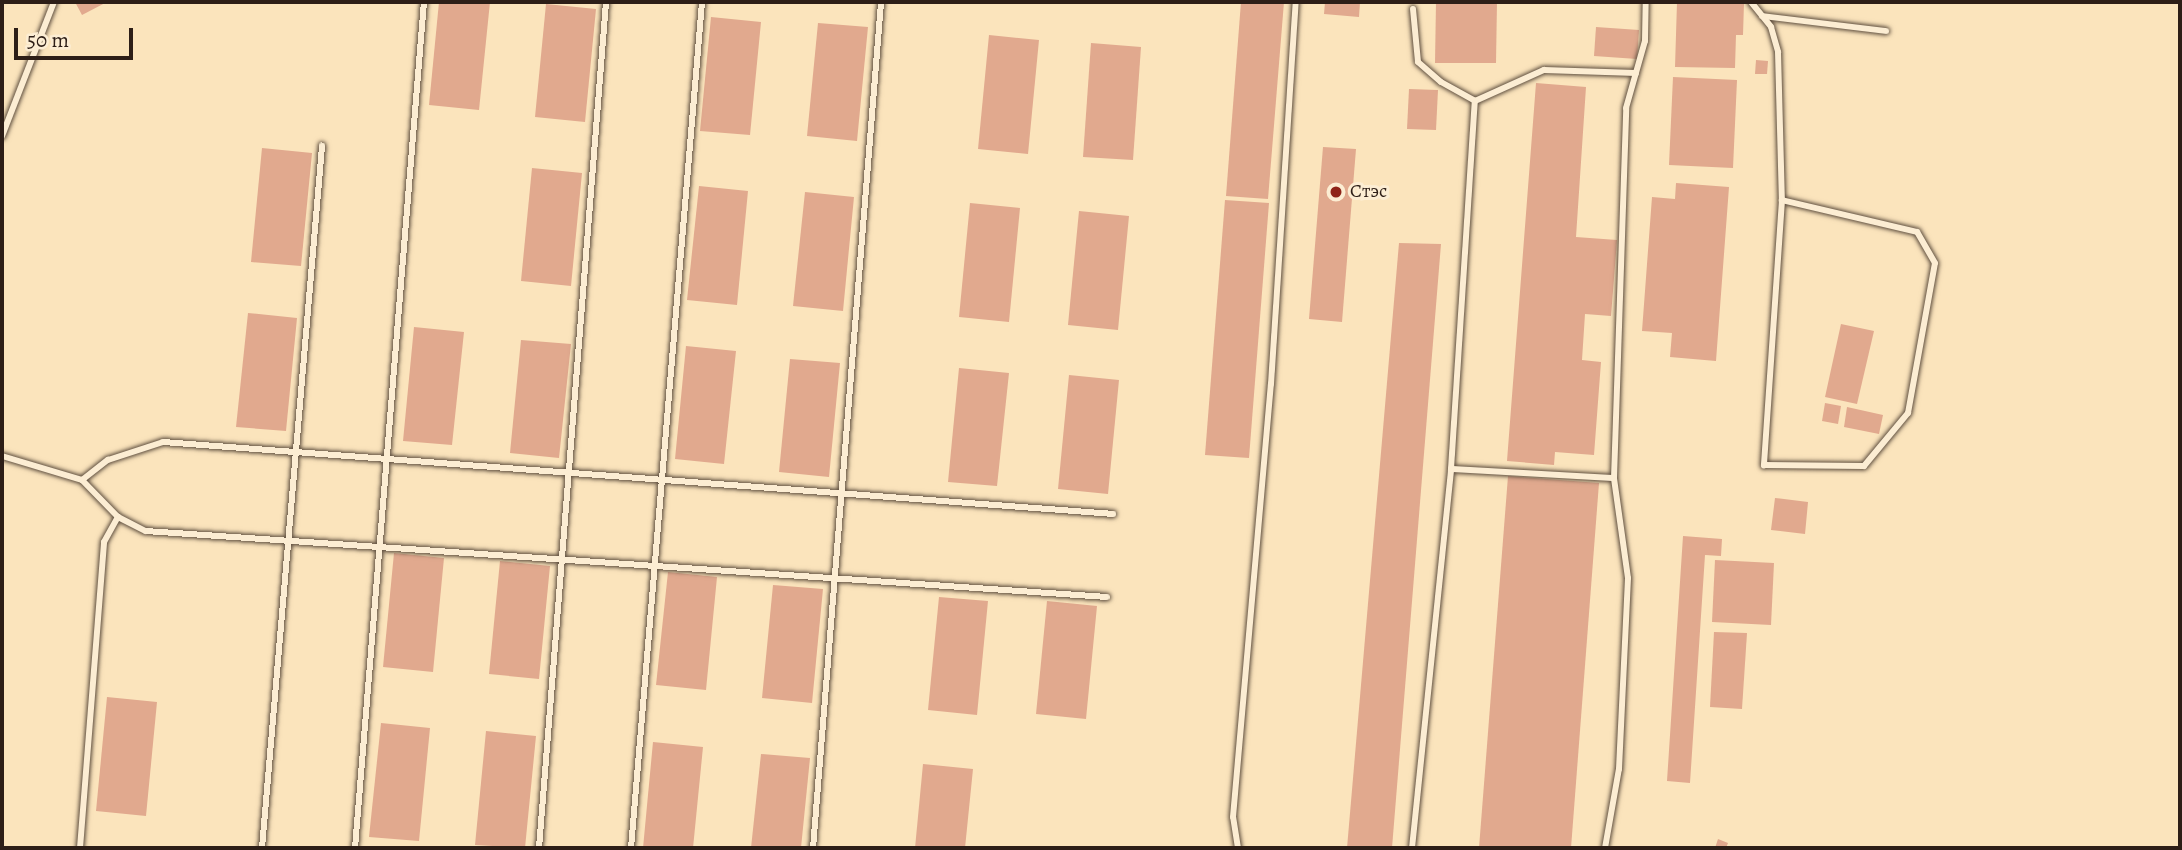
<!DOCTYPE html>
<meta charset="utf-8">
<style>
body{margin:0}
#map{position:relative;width:2182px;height:850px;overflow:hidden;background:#fbe4bc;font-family:Alegreya,serif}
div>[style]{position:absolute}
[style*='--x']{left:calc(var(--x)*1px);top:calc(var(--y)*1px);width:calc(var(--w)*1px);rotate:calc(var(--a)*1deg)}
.building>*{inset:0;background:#e1a98e}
.roads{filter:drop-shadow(0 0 2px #605040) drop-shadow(0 0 2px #605040)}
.lane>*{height:6px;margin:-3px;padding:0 3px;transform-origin:3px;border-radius:3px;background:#fcedd3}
.dots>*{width:19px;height:19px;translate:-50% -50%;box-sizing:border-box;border:4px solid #fcedd3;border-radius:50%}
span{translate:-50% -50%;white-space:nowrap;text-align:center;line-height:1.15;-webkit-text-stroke:6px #fcedd3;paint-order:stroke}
.poi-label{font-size:19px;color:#2d1e17}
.left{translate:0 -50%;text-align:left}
.frame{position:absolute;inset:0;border:4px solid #2d1e17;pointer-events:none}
.scale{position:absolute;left:14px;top:28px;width:119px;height:32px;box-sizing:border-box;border:4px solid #2d1e17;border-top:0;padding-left:9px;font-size:21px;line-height:24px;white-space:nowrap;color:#2d1e17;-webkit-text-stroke:5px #fcedd3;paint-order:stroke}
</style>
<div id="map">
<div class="building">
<div style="clip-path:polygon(75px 2px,107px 2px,82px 15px)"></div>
<div style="clip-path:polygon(439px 2px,490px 2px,479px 110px,429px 105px)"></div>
<div style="clip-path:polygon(1241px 2px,1284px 2px,1268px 199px,1226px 196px)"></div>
<div style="clip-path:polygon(1325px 2px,1360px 2px,1359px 17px,1324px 14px)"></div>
<div style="clip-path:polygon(1436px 2px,1497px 2px,1496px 63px,1435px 63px)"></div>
<div style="clip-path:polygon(1677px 2px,1744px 3px,1743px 35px,1736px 35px,1735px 68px,1675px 67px)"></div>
<div style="clip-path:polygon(546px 4px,596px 9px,585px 122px,535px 117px)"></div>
<div style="clip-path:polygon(711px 17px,761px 22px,750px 135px,700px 131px)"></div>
<div style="clip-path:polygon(818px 23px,868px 27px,857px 141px,807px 136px)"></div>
<div style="clip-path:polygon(1596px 27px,1639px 30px,1637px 59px,1594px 56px)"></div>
<div style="clip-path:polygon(989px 35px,1039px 40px,1028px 154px,978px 149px)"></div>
<div style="clip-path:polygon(1091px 43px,1141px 47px,1133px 160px,1083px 157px)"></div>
<div style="clip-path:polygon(1756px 60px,1768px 61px,1767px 74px,1755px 74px)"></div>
<div style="clip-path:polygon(1673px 77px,1737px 80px,1733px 168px,1669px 165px)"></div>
<div style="clip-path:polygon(1536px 83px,1586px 87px,1576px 237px,1617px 240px,1611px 316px,1585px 314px,1582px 360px,1601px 362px,1594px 455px,1555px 452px,1554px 465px,1507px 461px)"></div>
<div style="clip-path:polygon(1409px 89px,1438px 90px,1436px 130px,1407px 129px)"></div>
<div style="clip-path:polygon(1323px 147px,1356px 149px,1342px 322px,1309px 319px)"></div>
<div style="clip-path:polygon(262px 148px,312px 153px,301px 266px,251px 262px)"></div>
<div style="clip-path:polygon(532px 168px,582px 173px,571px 286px,521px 281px)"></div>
<div style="clip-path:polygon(1676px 183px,1729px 187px,1716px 361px,1670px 357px,1672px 333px,1642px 331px,1652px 197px,1675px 199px)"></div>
<div style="clip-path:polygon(699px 186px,748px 191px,737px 305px,687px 300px)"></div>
<div style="clip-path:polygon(805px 192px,854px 197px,843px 311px,793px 306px)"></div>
<div style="clip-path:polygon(1225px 200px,1269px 203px,1249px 458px,1205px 455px)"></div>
<div style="clip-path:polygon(970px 203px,1020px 208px,1009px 322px,959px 317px)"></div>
<div style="clip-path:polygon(1079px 211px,1129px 216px,1118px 330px,1068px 325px)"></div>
<div style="clip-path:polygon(1399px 243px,1441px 244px,1392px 848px,1347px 848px)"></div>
<div style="clip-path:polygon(248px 313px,297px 318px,286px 431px,236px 427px)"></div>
<div style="clip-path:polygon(1841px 324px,1874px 331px,1857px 404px,1825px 397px)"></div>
<div style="clip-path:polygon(414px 327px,464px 332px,452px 445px,403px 441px)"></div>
<div style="clip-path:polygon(521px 340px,571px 344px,559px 458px,510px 453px)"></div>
<div style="clip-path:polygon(686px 346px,736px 351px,724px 464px,675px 459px)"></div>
<div style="clip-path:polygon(790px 359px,840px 363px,829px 477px,779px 472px)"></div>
<div style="clip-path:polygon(959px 368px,1009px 373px,997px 486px,948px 482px)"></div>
<div style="clip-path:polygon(1069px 375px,1119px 380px,1108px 494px,1058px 489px)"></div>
<div style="clip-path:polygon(1825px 403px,1841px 406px,1838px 424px,1822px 421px)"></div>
<div style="clip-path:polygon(1847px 407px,1883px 415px,1879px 434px,1844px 427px)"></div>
<div style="clip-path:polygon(1508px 476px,1599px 483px,1571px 848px,1479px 848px)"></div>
<div style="clip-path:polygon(1775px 498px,1808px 502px,1805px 534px,1771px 530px)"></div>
<div style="clip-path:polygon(1683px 536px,1722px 539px,1721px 556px,1705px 555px,1690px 783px,1667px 781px)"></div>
<div style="clip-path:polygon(394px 553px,444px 558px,433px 672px,383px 667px)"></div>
<div style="clip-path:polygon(1715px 560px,1774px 563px,1771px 625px,1712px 622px)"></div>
<div style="clip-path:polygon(500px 561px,550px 566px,539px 679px,489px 674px)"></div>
<div style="clip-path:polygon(668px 572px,717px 577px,706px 690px,656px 685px)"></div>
<div style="clip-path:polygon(773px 585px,823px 589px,812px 703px,762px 698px)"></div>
<div style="clip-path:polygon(939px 597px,988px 601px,977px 715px,928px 710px)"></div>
<div style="clip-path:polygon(1047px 601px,1097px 606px,1086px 719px,1036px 714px)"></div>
<div style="clip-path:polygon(1714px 632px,1747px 633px,1742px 709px,1710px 707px)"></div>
<div style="clip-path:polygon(107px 697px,157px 702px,146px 816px,96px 811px)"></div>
<div style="clip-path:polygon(381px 723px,430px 728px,419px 841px,369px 837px)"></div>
<div style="clip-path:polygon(486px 731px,536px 736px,525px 848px,475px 845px)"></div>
<div style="clip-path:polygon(653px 742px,703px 747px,693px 848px,643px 848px)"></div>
<div style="clip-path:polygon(761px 754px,810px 758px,801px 848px,751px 848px)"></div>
<div style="clip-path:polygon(923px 764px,973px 769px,965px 848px,915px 848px)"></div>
<div style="clip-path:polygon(1718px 839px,1728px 843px,1726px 848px,1715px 848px)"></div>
</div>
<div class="roads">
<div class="lane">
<div style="--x:1751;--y:2;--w:32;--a:51"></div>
<div style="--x:1771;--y:27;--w:26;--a:74"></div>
<div style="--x:1778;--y:52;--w:148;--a:88.5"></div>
<div style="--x:1782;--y:200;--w:266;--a:93.9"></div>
<div style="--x:1764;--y:465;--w:100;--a:0.6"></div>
<div style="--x:1864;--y:466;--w:69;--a:-50.3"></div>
<div style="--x:1908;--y:413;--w:152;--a:-79.8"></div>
<div style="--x:1935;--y:263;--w:36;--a:-120"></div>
<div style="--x:1917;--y:232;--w:139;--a:-166.7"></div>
<div style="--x:1413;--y:9;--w:53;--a:84.6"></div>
<div style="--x:1418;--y:62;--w:30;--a:41"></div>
<div style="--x:1441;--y:82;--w:39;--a:29"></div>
<div style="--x:1762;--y:16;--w:125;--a:6.9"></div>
<div style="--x:1475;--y:101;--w:76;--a:-24.2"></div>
<div style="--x:1544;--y:70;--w:92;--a:1.9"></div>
<div style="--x:2;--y:136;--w:144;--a:-68.8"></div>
<div style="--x:2;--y:456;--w:84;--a:16.7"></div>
<div style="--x:82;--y:480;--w:52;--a:45.8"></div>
<div style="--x:118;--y:517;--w:31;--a:27"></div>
<div style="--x:146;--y:531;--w:963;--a:3.93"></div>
<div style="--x:1451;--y:469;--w:163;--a:3.2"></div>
<div style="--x:82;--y:480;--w:33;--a:-38"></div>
<div style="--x:108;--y:460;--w:58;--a:-18.1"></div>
<div style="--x:163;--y:442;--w:953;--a:4.33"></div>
<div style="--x:80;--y:848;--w:307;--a:-85.5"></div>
<div style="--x:104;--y:542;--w:29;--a:-61"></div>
<div style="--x:262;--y:848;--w:705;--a:-85.11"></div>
<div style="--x:355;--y:848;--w:849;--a:-85.34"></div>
<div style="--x:539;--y:848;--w:849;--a:-85.47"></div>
<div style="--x:631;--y:848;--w:849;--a:-85.2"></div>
<div style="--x:813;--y:848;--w:849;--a:-85.4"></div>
<div style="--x:1238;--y:848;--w:31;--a:-99"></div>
<div style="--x:1233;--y:817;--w:435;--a:-85"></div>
<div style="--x:1271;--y:384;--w:383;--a:-86.3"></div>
<div style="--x:1412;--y:848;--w:381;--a:-84.1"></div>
<div style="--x:1451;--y:469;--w:369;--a:-86.3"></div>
<div style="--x:1605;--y:848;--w:80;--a:-80"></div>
<div style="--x:1619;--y:769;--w:191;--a:-87.3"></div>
<div style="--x:1628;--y:578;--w:101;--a:-98"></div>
<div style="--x:1614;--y:478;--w:370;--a:-88.1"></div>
<div style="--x:1626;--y:108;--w:70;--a:-74.2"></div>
<div style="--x:1645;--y:41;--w:39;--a:-89"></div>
</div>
</div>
<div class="dots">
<div style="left:1336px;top:192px;background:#8f2418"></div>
</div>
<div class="poi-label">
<span class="left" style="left:1350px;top:192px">Стэс</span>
</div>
<div class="frame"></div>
<div class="scale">50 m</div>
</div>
